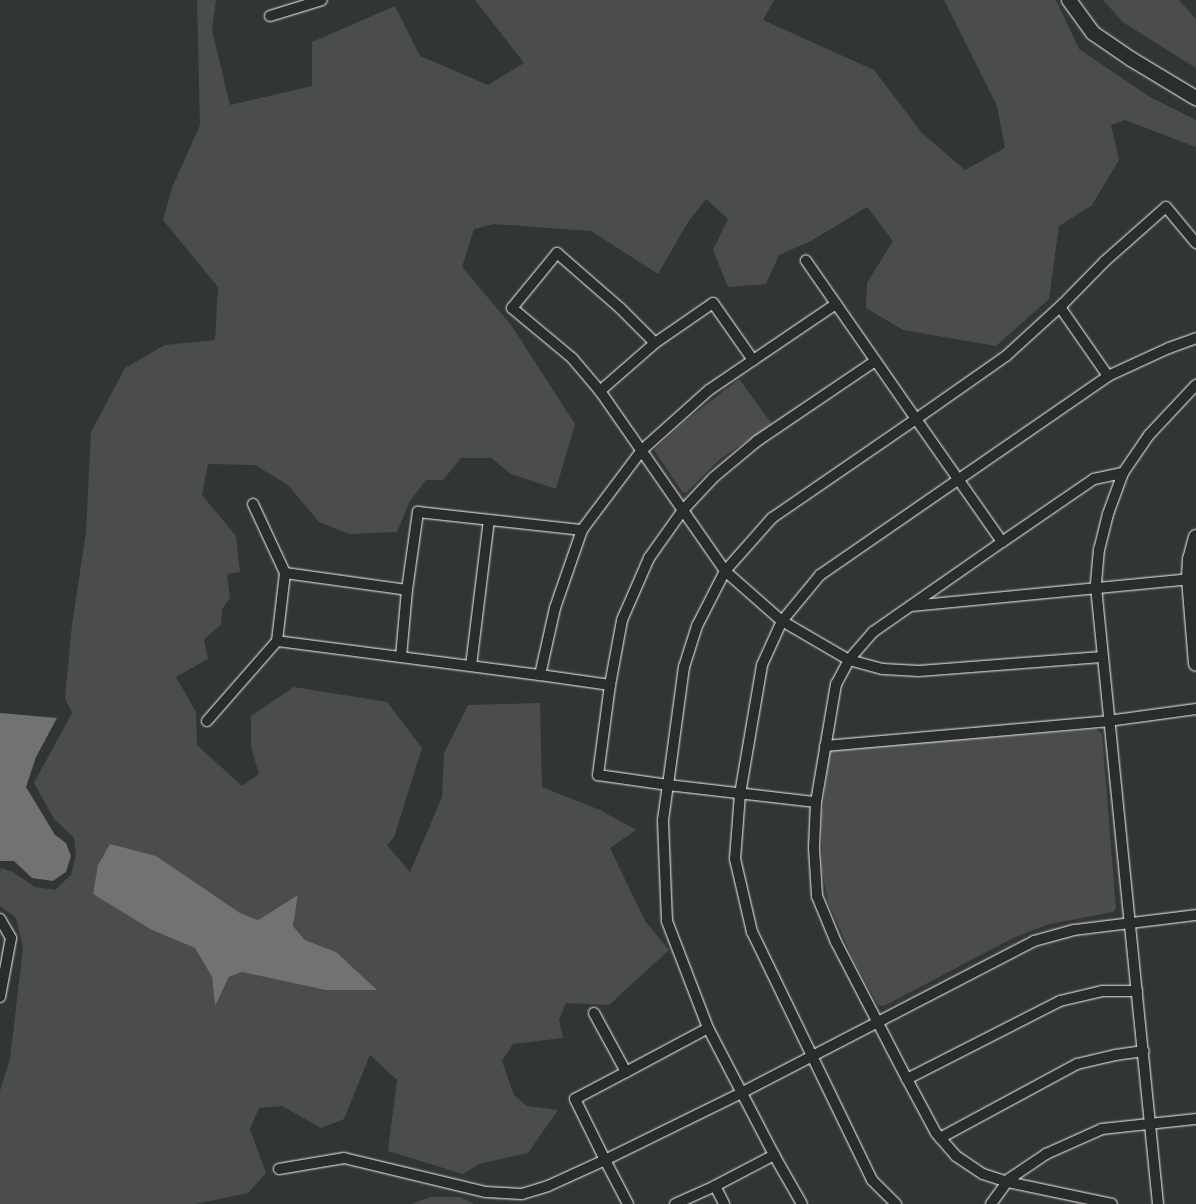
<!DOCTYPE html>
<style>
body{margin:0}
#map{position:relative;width:1196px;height:1204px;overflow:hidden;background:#323535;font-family:Kalam,sans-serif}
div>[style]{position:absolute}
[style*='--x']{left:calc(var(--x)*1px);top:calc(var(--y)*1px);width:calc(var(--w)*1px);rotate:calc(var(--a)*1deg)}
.green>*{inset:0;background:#4b4d4c}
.water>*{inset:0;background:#727370}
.roads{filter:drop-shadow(0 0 1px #f4f1e8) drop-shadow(0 0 1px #f4f1e8)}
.street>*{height:10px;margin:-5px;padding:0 5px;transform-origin:5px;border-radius:5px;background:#2a2d2e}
.secondary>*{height:14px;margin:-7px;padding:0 7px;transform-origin:7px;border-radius:7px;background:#2a2d2e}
span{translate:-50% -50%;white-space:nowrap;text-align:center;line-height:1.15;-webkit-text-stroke:3px #2a2d2e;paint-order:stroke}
</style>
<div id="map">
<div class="green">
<div style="clip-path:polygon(evenodd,197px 0,216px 0,212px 30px,230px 105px,312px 86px,312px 42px,395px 6px,420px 56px,488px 85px,524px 63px,475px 0,774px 0,763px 20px,874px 70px,922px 133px,965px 170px,1005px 148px,997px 106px,944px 0,1056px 0,1079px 49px,1150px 97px,1196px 120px,1196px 147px,1125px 120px,1111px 125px,1119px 160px,1092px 205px,1059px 226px,1049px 299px,996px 346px,903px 330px,866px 308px,867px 283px,893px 241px,867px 207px,811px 241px,779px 255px,766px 284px,728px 287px,713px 250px,728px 219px,706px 199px,688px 222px,658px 274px,591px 231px,494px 224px,474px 229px,462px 267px,511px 325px,575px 424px,556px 489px,511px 474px,491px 458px,461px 458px,443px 480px,426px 480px,410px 501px,397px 532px,349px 534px,319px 522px,288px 485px,255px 465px,208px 464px,202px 495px,236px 536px,240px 572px,227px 574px,230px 598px,222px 609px,221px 625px,204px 639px,208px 659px,176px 677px,196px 712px,197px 745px,242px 786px,259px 774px,251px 747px,251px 716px,294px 687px,387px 702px,422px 748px,394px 837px,387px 845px,410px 872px,442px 797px,444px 753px,468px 705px,540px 703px,542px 787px,600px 810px,636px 830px,610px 848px,645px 921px,669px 950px,609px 1005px,566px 1003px,559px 1020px,563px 1038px,513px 1044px,502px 1061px,514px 1095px,527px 1106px,558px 1110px,528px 1153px,479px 1164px,463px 1174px,388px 1151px,397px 1080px,370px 1055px,344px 1119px,321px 1128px,282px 1106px,259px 1108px,250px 1129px,266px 1173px,248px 1193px,195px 1204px,0 1204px,0 1091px,10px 1059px,23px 948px,16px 918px,0 906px,0 872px,1px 868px,13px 872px,35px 887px,55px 890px,71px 875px,76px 854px,74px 838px,54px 819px,34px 783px,72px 713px,65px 698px,72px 625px,86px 532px,91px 432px,125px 368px,165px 345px,215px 340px,218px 287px,163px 220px,172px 188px,200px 125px,197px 0,298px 895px,293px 926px,305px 940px,336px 952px,270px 976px,242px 972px,229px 977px,215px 1005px,212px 977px,195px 948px,152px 930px,240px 913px,258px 920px,298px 895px)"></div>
<div style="clip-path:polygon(1103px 0,1179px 0,1196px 19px,1196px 68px,1124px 23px)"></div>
<div style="clip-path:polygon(739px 379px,772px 424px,720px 459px,687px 492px,683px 493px,654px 450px,684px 422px)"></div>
<div style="clip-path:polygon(1096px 729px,1102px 734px,1116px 909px,1113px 912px,1050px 924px,1013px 938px,884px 1006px,878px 1005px,853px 959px,828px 902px,822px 870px,822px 814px,830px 749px)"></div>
<div style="clip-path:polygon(430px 1197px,460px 1197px,474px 1204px,412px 1204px)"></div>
</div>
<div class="water">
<div style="clip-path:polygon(0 713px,57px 718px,36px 757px,26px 787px,55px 835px,66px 843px,71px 856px,66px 872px,53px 881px,32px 878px,14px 861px,0 861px)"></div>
<div style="clip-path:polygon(110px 844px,156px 856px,240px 913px,258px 920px,298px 895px,293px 926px,305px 940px,336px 952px,377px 990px,326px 990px,242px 972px,229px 977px,215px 1006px,212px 977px,195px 948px,152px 930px,93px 894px,98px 865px)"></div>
</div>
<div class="roads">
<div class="street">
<div style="--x:270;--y:16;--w:54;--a:-17.1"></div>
<div style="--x:836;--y:304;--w:153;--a:145.9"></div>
<div style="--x:709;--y:390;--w:90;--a:138.2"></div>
<div style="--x:642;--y:450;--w:100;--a:126.9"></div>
<div style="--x:582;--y:530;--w:83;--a:109.1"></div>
<div style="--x:555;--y:608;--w:69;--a:102.6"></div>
<div style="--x:540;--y:675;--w:71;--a:8.1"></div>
<div style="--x:610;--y:685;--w:66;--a:-79.5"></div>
<div style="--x:622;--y:620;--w:68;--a:-66.5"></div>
<div style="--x:649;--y:558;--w:59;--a:-54.7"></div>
<div style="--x:683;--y:510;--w:45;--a:-46.8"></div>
<div style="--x:714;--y:477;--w:56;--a:-39.9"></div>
<div style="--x:757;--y:441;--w:143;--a:-34.1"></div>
<div style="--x:1063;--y:304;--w:77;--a:137.6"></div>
<div style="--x:1006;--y:356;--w:110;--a:145"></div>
<div style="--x:916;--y:419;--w:150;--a:55"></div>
<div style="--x:1002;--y:542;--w:157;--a:145.1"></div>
<div style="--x:873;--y:632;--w:37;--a:131"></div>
<div style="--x:849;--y:660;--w:35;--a:15"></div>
<div style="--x:883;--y:669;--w:36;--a:3"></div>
<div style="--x:919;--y:671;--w:183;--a:-4.4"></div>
<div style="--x:655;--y:343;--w:73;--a:138.9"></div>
<div style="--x:600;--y:391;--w:43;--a:-130.3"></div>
<div style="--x:572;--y:358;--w:78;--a:-140.2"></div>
<div style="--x:512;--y:308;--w:71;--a:-50.7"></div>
<div style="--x:557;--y:253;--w:84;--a:41.1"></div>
<div style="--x:620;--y:308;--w:49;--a:45"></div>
<div style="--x:655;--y:343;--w:70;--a:-34.6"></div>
<div style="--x:713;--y:303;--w:70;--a:54.9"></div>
<div style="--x:1108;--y:376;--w:84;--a:-124.8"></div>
<div style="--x:1060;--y:307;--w:64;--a:-45.6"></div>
<div style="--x:1105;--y:261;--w:81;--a:-41.5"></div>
<div style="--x:1166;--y:207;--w:47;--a:50.2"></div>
<div style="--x:600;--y:391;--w:219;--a:55.2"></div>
<div style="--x:725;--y:571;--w:76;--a:41.3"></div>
<div style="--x:782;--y:621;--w:78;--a:30.2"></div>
<div style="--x:849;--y:660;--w:27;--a:118"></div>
<div style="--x:836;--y:684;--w:120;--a:99.6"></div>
<div style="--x:1123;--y:473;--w:44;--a:110.1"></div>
<div style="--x:1108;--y:514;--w:36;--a:104"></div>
<div style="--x:1099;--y:549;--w:38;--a:95"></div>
<div style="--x:1096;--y:587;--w:620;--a:84.26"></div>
<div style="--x:253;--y:504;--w:76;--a:65.1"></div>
<div style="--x:285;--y:573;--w:123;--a:7.9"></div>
<div style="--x:407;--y:590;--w:79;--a:-82"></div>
<div style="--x:418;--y:512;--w:165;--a:6.3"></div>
<div style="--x:1002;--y:542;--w:112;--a:-34.4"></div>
<div style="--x:1094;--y:479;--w:30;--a:-12"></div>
<div style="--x:1123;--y:473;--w:46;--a:-55.6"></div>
<div style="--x:1149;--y:435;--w:69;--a:-46.8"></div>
<div style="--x:911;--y:606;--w:279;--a:-5.5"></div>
<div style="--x:277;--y:641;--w:265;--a:7.4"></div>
<div style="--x:401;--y:657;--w:67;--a:-84.9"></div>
<div style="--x:471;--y:666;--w:147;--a:-83"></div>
<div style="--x:610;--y:685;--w:91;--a:97.6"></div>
<div style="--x:598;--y:775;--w:71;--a:8.1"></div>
<div style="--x:668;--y:785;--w:119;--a:-82.3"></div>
<div style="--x:684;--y:667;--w:43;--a:-72.4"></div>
<div style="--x:697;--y:626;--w:62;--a:-63"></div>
<div style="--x:725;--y:571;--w:71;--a:-48.4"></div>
<div style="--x:772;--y:518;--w:175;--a:-34.5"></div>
<div style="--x:916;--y:419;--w:193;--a:-124.8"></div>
<div style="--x:207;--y:721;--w:106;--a:-48.8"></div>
<div style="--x:277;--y:641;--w:68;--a:-83.3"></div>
<div style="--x:825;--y:746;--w:284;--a:-5"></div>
<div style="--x:1108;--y:721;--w:89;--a:-7.8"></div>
<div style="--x:0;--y:919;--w:22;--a:60"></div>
<div style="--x:11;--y:938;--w:60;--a:100.6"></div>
<div style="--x:594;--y:1013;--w:67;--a:61.5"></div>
<div style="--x:626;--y:1072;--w:93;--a:-28.2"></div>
<div style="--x:708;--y:1028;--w:115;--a:-111"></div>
<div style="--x:667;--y:921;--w:101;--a:-92.3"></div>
<div style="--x:663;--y:820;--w:35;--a:-82"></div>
<div style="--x:668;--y:785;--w:149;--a:6.6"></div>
<div style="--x:816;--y:802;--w:46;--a:92.5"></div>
<div style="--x:814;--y:848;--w:48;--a:86.4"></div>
<div style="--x:817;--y:896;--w:50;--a:67.6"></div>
<div style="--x:836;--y:942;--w:154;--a:62.6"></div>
<div style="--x:907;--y:1079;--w:172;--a:-27"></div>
<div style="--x:1060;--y:1001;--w:43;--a:-13.4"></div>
<div style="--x:1102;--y:991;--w:35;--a:0"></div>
<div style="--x:708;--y:1028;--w:143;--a:62.5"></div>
<div style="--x:907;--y:1079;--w:61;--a:61.8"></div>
<div style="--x:936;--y:1133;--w:30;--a:49"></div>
<div style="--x:956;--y:1156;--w:32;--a:34"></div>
<div style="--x:983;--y:1174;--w:25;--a:18"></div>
<div style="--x:1007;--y:1182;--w:107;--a:11.8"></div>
<div style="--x:940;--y:1138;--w:156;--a:-28.4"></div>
<div style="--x:1077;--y:1064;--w:39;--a:-13"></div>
<div style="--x:1115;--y:1055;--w:29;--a:-8"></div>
<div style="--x:279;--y:1169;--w:66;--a:-9.6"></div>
<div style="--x:344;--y:1158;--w:146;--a:13.5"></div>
<div style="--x:486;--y:1192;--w:36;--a:3"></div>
<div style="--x:522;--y:1194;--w:27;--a:-17"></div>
<div style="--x:548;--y:1186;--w:63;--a:-24.5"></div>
<div style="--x:605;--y:1160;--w:68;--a:-116.2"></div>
<div style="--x:575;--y:1099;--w:58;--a:-27.9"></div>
<div style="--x:715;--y:1186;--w:67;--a:-27.7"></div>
<div style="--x:774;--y:1155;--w:56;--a:60.3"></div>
<div style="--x:628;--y:1204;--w:50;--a:-117.6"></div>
<div style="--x:605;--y:1160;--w:152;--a:-26.2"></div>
<div style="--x:741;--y:1093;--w:330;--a:-27.4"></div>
<div style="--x:1034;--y:941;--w:41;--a:-15.4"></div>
<div style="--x:1074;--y:930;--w:123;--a:-7"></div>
<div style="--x:675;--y:1204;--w:44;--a:-24.2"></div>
<div style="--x:715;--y:1186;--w:20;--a:63"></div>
<div style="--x:896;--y:1204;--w:34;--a:-135"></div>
<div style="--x:872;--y:1180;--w:276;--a:-115.8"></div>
<div style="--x:752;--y:932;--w:75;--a:-103.1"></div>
<div style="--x:735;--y:859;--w:65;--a:-85.6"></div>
<div style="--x:740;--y:794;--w:131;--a:-80.3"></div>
<div style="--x:762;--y:665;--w:48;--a:-65.6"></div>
<div style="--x:782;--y:621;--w:60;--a:-50.4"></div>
<div style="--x:820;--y:575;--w:350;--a:-34.6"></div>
<div style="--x:1108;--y:376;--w:67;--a:-24.7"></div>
<div style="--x:1169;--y:348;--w:29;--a:-20"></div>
<div style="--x:991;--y:1204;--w:31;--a:-54"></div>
<div style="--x:1009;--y:1179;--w:45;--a:-34"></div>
<div style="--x:1046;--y:1154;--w:61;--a:-24.1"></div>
<div style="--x:1102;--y:1129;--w:95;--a:-6.1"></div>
</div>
<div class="secondary">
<div style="--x:1069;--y:0;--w:41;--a:54"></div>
<div style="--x:1093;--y:33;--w:46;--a:34.4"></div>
<div style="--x:1131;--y:59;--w:76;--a:31"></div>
<div style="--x:1196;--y:537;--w:23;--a:105"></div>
<div style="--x:1190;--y:559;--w:20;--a:93"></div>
<div style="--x:1189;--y:579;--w:85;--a:85.3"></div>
</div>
</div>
</div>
